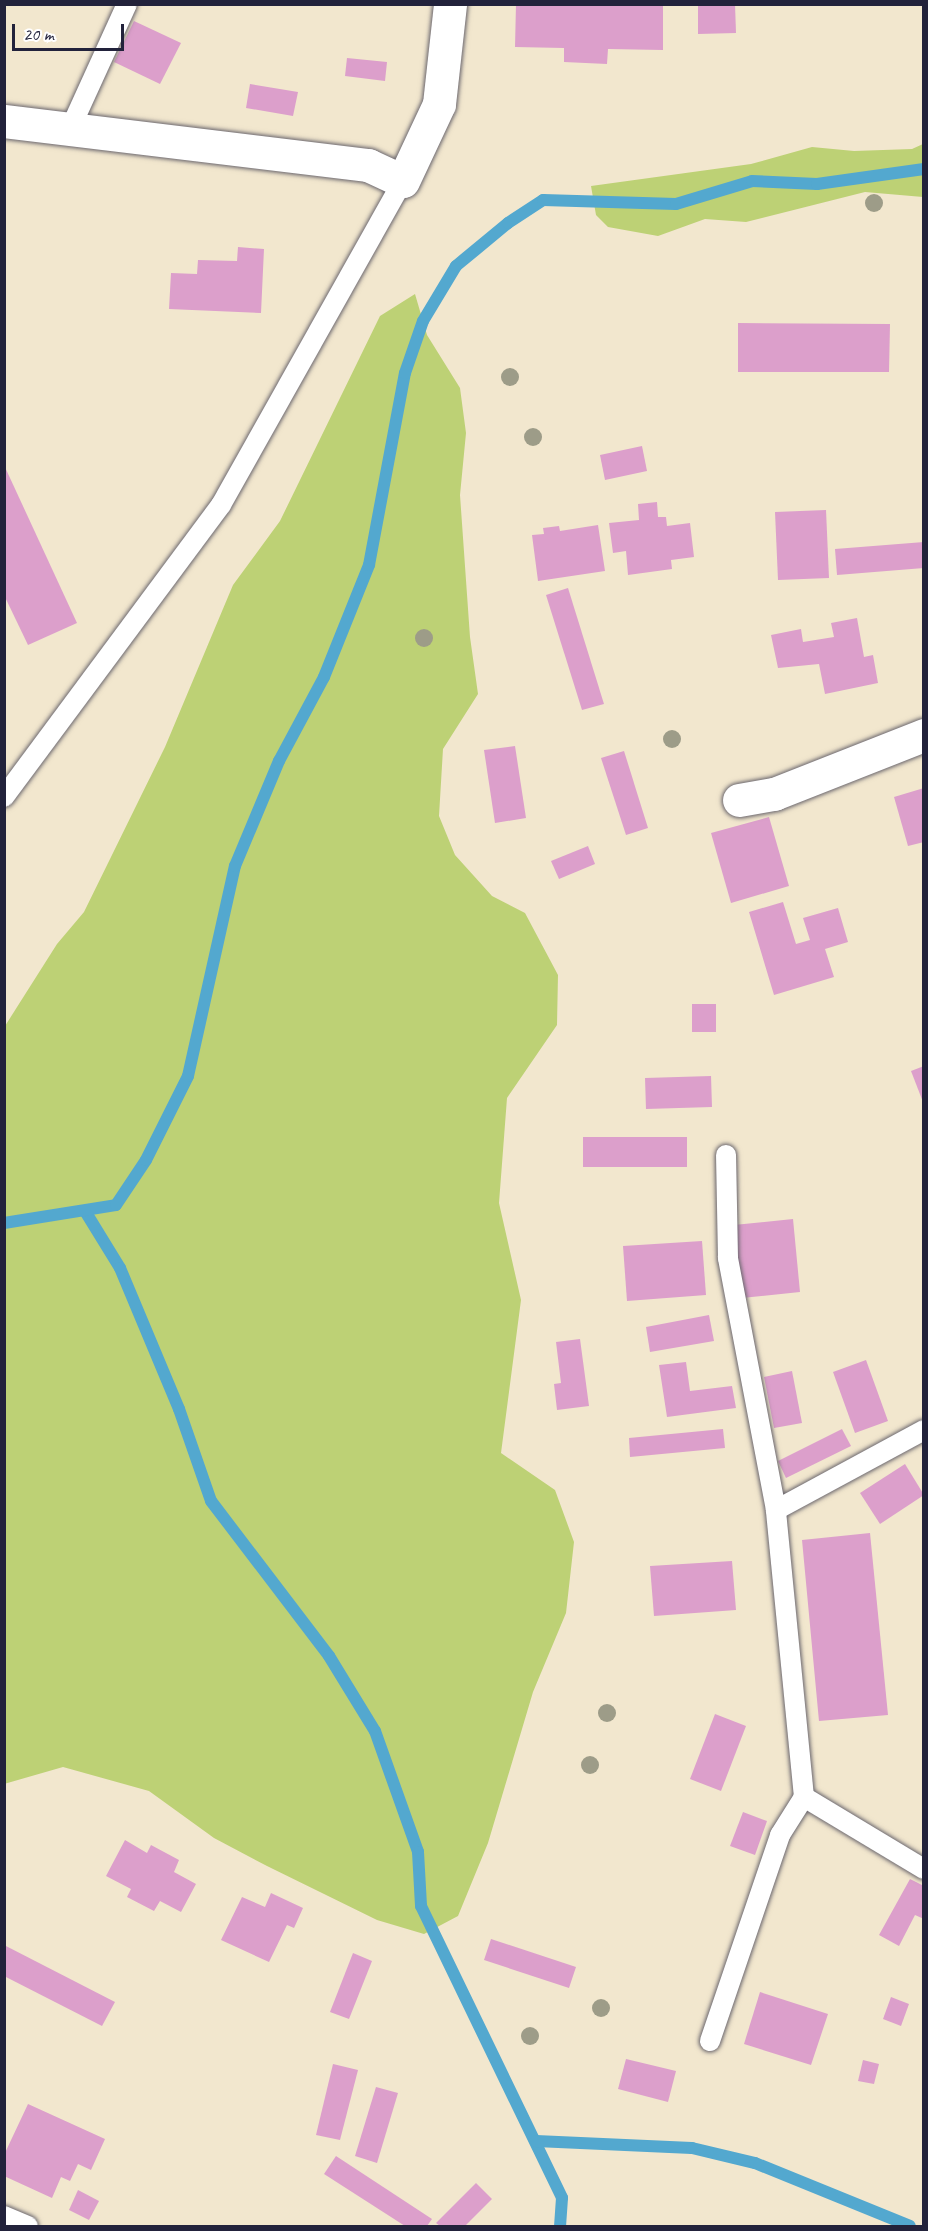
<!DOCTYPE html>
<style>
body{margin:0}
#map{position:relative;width:928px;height:2231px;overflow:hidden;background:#f2e7ce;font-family:Caveat,sans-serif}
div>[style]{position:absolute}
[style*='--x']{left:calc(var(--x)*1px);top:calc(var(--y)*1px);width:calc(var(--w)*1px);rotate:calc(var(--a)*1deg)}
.green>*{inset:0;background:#bdd175}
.stream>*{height:12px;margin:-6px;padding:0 6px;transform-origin:6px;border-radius:6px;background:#53a8cf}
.building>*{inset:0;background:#dc9fcb}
.roads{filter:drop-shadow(0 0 2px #6b676e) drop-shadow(0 0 2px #6b676e)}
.service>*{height:20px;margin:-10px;padding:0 10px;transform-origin:10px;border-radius:10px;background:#fff}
.minor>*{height:33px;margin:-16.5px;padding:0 16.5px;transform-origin:16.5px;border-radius:16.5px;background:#fff}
.trees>*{width:18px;height:18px;margin:-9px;border-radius:50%;background:#9d9c88}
span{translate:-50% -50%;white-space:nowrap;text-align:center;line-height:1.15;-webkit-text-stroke:4.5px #fff;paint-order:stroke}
.frame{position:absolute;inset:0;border:6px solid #22223b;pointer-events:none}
.scale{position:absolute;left:12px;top:24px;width:112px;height:27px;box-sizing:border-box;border:3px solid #22223b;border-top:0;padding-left:8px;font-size:18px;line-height:21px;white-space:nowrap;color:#22223b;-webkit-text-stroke:4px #fff;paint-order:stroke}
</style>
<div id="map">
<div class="green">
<div style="clip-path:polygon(923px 144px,923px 197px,865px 192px,746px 222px,705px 219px,658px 236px,608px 227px,596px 215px,591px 186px,751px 164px,812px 147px,854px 151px,912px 149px)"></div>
<div style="clip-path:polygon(415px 294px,427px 335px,460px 388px,466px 433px,460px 495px,470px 637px,478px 694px,443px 749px,439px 816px,455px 855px,492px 896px,525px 913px,558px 975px,557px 1025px,507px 1098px,499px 1203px,521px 1300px,501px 1453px,555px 1490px,574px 1542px,566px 1613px,533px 1692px,488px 1843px,458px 1916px,424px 1934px,377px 1920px,267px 1866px,214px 1838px,149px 1791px,63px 1767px,4px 1784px,5px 1026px,57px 944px,84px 912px,165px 747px,233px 585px,280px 521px,380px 316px)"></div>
</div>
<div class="stream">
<div style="--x:85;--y:1211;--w:67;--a:58.4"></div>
<div style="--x:120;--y:1268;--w:153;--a:67.3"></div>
<div style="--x:179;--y:1409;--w:97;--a:70.8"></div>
<div style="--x:211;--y:1501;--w:195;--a:52.7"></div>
<div style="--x:329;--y:1656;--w:88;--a:58.5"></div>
<div style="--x:375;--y:1731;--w:128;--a:70.4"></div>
<div style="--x:418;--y:1852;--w:54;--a:86.8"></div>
<div style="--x:421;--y:1906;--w:324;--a:64.2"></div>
<div style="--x:562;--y:2198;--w:28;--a:94"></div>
<div style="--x:4;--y:1223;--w:113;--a:-9.1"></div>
<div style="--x:116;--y:1205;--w:54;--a:-56.3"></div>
<div style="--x:146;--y:1160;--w:94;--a:-63.4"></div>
<div style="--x:188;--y:1076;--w:215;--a:-77.4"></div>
<div style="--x:235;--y:866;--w:114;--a:-67.3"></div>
<div style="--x:279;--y:761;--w:95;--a:-61.8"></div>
<div style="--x:324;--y:677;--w:121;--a:-68.1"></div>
<div style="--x:369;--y:565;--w:195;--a:-79.4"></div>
<div style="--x:405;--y:373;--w:55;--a:-70.9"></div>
<div style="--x:423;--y:321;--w:64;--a:-59"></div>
<div style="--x:456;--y:266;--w:67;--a:-39.6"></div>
<div style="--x:508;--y:223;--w:42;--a:-33.3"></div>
<div style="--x:543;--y:200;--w:133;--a:1.7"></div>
<div style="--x:676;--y:204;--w:79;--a:-16.8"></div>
<div style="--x:752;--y:181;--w:65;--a:2.6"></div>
<div style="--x:817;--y:184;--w:108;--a:-8"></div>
<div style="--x:536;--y:2141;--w:156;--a:2.6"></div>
<div style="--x:692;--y:2148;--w:65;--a:13.4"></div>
<div style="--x:755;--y:2163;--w:167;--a:22.1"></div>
</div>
<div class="building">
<div style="clip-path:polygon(516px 4px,663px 5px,663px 50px,608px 49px,607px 64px,564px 62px,564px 48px,515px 47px)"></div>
<div style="clip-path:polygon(698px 4px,735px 4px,736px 33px,698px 34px)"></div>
<div style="clip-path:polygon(134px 21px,181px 43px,160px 84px,114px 62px)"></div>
<div style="clip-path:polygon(347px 58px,387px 62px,385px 81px,345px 76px)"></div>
<div style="clip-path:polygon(250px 84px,298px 92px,293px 116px,246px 108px)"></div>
<div style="clip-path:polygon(238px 247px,264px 249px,261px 313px,169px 309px,171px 273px,197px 274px,198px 260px,237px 261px)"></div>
<div style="clip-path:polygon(738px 323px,890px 324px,889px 372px,738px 372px)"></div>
<div style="clip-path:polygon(642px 446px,647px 471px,605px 480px,600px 455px)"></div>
<div style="clip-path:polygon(4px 465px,77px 623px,28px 645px,4px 595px)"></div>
<div style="clip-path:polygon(657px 502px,658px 517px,666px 517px,667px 526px,690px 523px,694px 557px,671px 560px,672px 569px,628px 575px,626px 551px,613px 553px,609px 523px,639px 520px,638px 504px)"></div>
<div style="clip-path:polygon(826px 510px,829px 578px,778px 580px,775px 512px)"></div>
<div style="clip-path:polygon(598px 525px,605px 571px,538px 581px,532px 535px,544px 534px,543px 528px,559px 526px,560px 531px)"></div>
<div style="clip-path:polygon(924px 542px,924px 568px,837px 575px,835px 549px)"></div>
<div style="clip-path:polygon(568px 588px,604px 704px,582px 710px,546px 595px)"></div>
<div style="clip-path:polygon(857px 618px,864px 657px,873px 655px,878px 683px,825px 694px,819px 664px,778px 668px,771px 635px,801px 629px,803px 642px,834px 637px,831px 623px)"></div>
<div style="clip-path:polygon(515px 746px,526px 818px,495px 823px,484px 750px)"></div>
<div style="clip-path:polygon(624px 751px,648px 828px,626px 835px,601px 758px)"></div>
<div style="clip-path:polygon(924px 788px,924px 842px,908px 846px,894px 797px)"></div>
<div style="clip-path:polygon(769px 817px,789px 886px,731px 903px,711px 833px)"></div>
<div style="clip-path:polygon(588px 846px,595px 864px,559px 879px,551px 861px)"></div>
<div style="clip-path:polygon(783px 902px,796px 944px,810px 940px,803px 918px,838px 908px,848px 942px,825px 949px,834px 977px,774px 995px,749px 912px)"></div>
<div style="clip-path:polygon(692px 1004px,716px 1004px,716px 1032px,692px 1032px)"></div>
<div style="clip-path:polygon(924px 1066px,924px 1102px,923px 1102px,911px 1071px)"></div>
<div style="clip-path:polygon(711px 1076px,712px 1107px,646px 1109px,645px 1078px)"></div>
<div style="clip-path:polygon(583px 1137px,687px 1137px,687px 1167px,583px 1167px)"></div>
<div style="clip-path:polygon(793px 1219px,800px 1292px,742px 1298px,734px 1225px)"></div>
<div style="clip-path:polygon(702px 1241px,706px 1295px,627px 1301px,623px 1246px)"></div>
<div style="clip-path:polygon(709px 1315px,714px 1341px,650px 1352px,646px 1327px)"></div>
<div style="clip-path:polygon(580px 1339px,589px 1406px,557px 1410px,554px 1384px,561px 1383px,556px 1342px)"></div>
<div style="clip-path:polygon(866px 1360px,888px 1421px,855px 1433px,833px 1372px)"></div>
<div style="clip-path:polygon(686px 1362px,690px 1391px,732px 1386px,736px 1408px,667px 1417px,659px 1365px)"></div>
<div style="clip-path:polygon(792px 1371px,802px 1423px,774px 1428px,764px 1377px)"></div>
<div style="clip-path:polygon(723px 1429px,725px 1448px,630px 1457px,629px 1438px)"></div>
<div style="clip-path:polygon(842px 1429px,851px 1446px,786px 1478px,778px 1461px)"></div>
<div style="clip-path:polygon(905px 1464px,924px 1495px,880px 1524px,860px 1493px)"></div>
<div style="clip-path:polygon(870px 1533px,888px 1715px,819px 1721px,802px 1540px)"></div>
<div style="clip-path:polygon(732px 1561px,736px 1610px,654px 1616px,650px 1566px)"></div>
<div style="clip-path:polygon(715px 1714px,746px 1726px,721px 1791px,690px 1779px)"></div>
<div style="clip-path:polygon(743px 1812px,767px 1821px,755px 1855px,730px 1846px)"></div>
<div style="clip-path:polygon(125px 1840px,147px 1853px,151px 1845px,179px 1860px,174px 1872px,196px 1884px,181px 1912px,160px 1901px,154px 1911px,127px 1897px,131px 1889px,106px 1876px)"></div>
<div style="clip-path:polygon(910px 1879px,924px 1886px,924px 1919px,915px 1915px,899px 1946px,879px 1935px)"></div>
<div style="clip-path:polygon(271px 1893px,303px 1908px,294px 1928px,287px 1925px,269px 1962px,221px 1940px,242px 1897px,265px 1907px)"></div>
<div style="clip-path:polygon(491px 1939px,576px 1967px,569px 1988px,484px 1960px)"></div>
<div style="clip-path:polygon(4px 1945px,115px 2002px,102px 2026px,4px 1976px)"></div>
<div style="clip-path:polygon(353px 1953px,372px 1961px,349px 2019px,330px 2012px)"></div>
<div style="clip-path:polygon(760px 1992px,828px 2014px,811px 2065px,744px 2044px)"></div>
<div style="clip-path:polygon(891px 1997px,909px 2004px,901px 2026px,883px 2019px)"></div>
<div style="clip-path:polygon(626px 2059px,676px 2071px,668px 2102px,618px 2089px)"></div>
<div style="clip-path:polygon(863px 2060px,879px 2064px,874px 2084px,858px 2081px)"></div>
<div style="clip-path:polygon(333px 2064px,358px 2070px,340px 2140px,316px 2135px)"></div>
<div style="clip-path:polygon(376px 2087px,398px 2093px,377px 2163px,355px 2156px)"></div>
<div style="clip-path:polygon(28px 2104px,105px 2139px,91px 2170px,78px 2164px,70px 2181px,61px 2177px,52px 2198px,4px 2176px,4px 2155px)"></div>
<div style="clip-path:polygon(336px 2156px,432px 2219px,427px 2226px,405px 2226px,324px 2174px)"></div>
<div style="clip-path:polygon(476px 2183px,492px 2199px,465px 2226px,440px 2226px,436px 2223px)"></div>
<div style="clip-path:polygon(78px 2190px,99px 2201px,89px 2220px,69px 2210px)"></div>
</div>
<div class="roads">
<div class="service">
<div style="--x:70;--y:129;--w:137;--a:-65.5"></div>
<div style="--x:4;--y:797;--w:364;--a:-53.4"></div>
<div style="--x:221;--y:505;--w:372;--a:-60.7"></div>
<div style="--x:776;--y:1510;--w:168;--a:-28.4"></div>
<div style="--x:804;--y:1797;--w:140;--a:31"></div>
<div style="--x:710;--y:2041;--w:218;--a:-71.2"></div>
<div style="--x:780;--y:1835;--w:45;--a:-57.7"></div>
<div style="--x:804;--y:1797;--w:288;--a:-95.6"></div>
<div style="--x:776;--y:1510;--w:257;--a:-100.8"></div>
<div style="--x:728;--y:1258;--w:103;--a:-91.1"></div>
<div style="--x:4;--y:2216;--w:26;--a:23"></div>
</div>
<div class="minor">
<div style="--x:4;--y:121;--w:367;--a:6.9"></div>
<div style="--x:368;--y:165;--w:38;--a:25"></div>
<div style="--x:403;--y:181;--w:85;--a:-64.9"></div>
<div style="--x:439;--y:104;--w:101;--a:-83.7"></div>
<div style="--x:739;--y:800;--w:36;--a:-10"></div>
<div style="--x:774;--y:794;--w:161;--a:-21.5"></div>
</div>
</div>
<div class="trees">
<div style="left:874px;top:203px"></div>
<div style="left:510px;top:377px"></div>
<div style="left:533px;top:437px"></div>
<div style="left:424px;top:638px"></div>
<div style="left:672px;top:739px"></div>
<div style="left:607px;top:1713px"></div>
<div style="left:590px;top:1765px"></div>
<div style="left:601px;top:2008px"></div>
<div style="left:530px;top:2036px"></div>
</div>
<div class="frame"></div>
<div class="scale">20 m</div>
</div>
